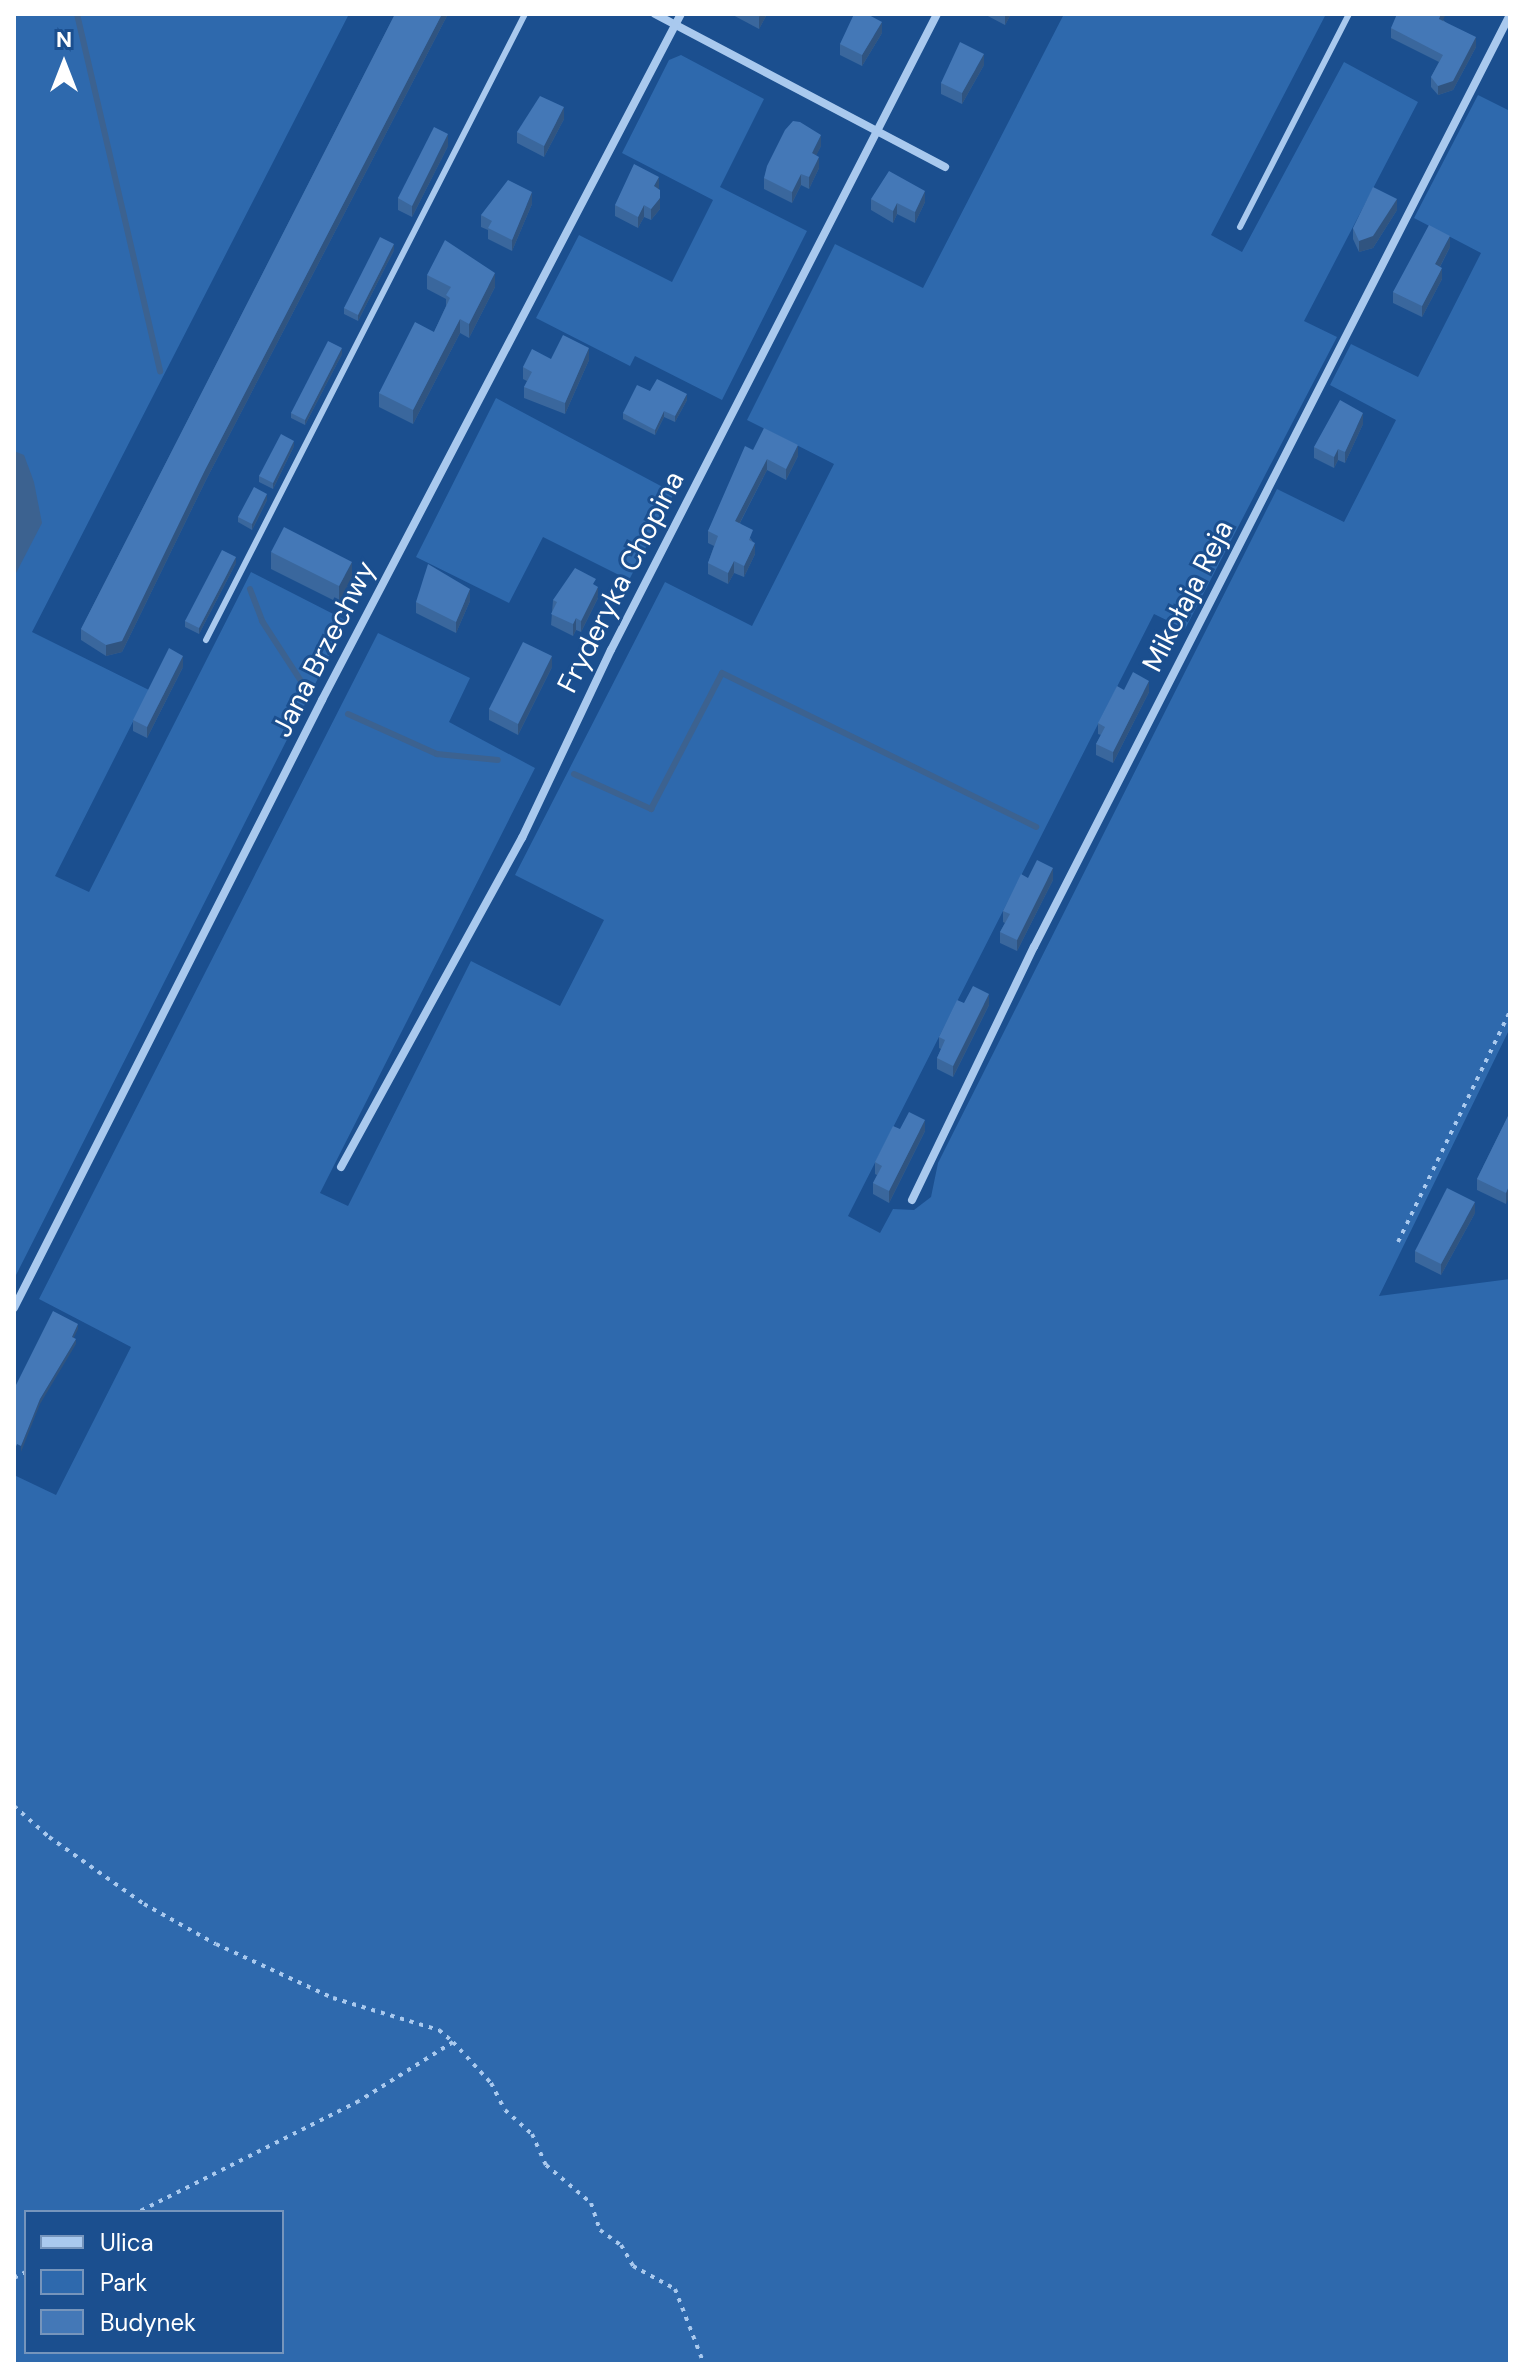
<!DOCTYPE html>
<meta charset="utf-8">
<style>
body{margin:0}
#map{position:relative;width:1524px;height:2378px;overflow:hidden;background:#1b4f8f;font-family:"DM Sans",sans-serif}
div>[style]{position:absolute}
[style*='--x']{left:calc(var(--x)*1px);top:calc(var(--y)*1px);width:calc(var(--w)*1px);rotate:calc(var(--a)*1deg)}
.green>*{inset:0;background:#2e69ad}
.water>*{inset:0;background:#3c6290}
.stream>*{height:6px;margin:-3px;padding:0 3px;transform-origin:3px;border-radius:3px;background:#3c6290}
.path>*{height:4px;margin-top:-2px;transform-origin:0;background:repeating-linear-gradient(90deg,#a9c9ee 0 4px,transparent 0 10px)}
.lane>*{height:6px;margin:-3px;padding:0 3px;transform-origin:3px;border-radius:3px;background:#a9c9ee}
.street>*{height:8px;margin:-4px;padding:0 4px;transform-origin:4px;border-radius:4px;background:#a9c9ee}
.wall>*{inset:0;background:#3a679d}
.shaded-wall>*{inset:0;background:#305480}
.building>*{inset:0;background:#4478b7}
span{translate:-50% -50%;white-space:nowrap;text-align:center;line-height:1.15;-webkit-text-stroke:6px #1b4f8f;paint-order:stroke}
.street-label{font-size:28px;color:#fff}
.frame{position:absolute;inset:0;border:16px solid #fff;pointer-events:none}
.legend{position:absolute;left:24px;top:2210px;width:260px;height:144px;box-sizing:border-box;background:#1b4f8f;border:2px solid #7695bc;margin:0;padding:10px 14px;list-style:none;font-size:24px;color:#fff}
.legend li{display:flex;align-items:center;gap:16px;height:40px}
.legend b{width:40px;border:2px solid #7695bc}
.north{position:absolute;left:24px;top:24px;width:80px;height:80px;-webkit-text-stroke:6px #1b4f8f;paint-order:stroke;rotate:0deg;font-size:22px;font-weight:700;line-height:32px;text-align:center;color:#fff}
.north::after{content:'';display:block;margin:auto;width:28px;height:36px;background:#fff;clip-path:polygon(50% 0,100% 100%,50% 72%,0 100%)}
</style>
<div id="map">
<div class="green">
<div style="clip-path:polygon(14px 14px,349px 14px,32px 632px,149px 690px,55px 876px,89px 892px,251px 572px,347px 621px,14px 1279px)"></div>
<div style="clip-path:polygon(evenodd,1064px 14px,1326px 14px,1211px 235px,1242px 252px,1344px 62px,1418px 102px,1304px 321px,1337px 337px,1185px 629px,1154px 614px,848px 1216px,880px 1233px,893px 1209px,914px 1210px,931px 1197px,938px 1163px,1277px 489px,1344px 522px,1396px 420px,1330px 385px,1351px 344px,1418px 377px,1481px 253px,1414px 218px,1478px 95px,1510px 111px,1510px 1028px,1379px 1296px,1510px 1279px,1510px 2364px,14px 2364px,14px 1475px,56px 1495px,131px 1347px,39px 1299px,378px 633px,470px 678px,449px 722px,535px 768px,320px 1193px,348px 1206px,471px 961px,560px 1006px,604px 920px,515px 875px,665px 582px,752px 626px,834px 464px,747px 420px,835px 244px,923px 288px,1064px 14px,26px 2212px,282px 2212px,282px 2352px,26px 2352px,26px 2212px)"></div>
<div style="clip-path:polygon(681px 55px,764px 99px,720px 187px,807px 231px,722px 400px,635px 356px,630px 366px,536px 318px,579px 235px,672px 282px,713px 200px,622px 153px,669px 60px)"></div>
<div style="clip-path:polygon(496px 398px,674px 493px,629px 580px,543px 537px,509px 603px,416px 557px)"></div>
</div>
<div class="water">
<div style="clip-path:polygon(14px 451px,24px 455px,34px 482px,42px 523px,14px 577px)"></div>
</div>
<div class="stream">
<div style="--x:77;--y:14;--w:367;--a:76.9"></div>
<div style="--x:250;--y:589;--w:34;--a:69"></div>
<div style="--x:262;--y:621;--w:72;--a:57"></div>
<div style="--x:348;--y:714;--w:98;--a:24.2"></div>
<div style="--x:437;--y:754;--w:61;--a:5.6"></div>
<div style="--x:574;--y:774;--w:85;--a:24.4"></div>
<div style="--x:651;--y:809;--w:153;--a:-62.4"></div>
<div style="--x:722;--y:673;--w:350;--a:26.1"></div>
</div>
<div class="path">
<div style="--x:1398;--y:1242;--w:257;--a:-64.1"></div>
<div style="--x:14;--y:1806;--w:47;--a:41.5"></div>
<div style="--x:49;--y:1837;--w:116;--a:35.2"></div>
<div style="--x:144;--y:1904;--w:82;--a:29.1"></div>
<div style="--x:216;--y:1944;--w:129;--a:24.8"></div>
<div style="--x:333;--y:1998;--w:111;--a:16.8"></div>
<div style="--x:439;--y:2030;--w:18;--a:41"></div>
<div style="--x:453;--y:2042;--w:111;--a:147.9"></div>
<div style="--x:359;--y:2101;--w:247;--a:153.3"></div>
<div style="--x:453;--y:2042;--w:56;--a:47.2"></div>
<div style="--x:491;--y:2083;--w:30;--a:63"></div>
<div style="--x:505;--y:2110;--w:36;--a:42"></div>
<div style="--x:532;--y:2134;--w:34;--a:66"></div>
<div style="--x:546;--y:2165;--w:59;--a:40.2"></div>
<div style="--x:591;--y:2203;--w:28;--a:72"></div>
<div style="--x:600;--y:2230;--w:26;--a:36"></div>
<div style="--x:621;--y:2245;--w:24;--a:60"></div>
<div style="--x:633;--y:2266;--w:48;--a:28.7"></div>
<div style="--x:675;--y:2289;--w:80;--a:68.9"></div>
<div style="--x:14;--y:2278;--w:13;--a:-27"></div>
</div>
<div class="lane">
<div style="--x:1240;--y:227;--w:239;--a:-62.9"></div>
<div style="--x:206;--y:640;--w:703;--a:-63"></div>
</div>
<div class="street">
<div style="--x:655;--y:14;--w:328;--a:27.8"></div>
<div style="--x:341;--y:1167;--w:376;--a:-61.2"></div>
<div style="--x:522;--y:838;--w:208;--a:-64.7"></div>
<div style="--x:611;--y:650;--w:715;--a:-62.86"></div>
<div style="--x:912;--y:1200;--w:281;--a:-64.3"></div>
<div style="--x:1034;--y:947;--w:1047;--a:-62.95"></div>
<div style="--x:14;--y:1308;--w:682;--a:-63.13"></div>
<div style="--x:322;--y:700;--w:774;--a:-62.38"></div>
</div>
<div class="wall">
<div style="clip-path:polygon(395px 14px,448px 14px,206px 480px,122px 652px,106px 656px,81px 640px,81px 629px)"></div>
<div style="clip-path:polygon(731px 14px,767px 14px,759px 29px)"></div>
<div style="clip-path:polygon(984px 14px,1011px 14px,1005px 25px)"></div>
<div style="clip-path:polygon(1443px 20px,1476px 47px,1453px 90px,1438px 95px,1431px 87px,1431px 77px,1439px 62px,1391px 38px,1391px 28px)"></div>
<div style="clip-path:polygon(882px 33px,862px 66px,840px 55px,840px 44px)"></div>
<div style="clip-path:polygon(984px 65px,962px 104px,941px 94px,941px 83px)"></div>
<div style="clip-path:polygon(564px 119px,544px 157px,517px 143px,517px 132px)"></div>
<div style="clip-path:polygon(448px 146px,412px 217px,398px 210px,398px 198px)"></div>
<div style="clip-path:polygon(821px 146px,816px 155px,819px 168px,809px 189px,801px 185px,792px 203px,764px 189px,764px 178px)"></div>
<div style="clip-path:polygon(658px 189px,660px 209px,651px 220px,644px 217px,638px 228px,615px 216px,615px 205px)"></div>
<div style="clip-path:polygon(871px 199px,925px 202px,915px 223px,897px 214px,893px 223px,871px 210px)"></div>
<div style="clip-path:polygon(532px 204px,512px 251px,488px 239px,488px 230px,481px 227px,481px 215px)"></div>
<div style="clip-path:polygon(1397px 210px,1373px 248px,1359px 252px,1353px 239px,1353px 228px)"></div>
<div style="clip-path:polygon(1450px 247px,1440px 267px,1442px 279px,1422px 317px,1393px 303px,1393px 292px)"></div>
<div style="clip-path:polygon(394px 250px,358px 321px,344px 314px,344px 308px)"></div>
<div style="clip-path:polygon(427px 275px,495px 287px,469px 338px,460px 333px,413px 424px,379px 407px,379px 393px,434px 332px,446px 306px,446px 299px,427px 289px)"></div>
<div style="clip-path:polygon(342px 354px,305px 425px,291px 418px,291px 413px)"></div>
<div style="clip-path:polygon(551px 359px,589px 360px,565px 414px,524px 398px,524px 387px,527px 381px,523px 379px,523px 367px)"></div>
<div style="clip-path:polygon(650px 391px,687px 400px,675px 422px,664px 417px,655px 435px,623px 419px,623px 413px)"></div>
<div style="clip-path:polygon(1363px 424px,1345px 463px,1338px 460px,1334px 468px,1314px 458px,1314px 447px)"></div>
<div style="clip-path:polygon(294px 446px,273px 489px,259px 482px,259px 476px)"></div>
<div style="clip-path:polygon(753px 450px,798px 456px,786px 480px,767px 470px,740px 523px,753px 542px,755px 554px,744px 577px,734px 573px,728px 584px,708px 574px,708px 563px,714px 546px,708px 543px,708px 531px)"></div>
<div style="clip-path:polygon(267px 500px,252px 530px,238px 522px,238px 517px)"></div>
<div style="clip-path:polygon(271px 552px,352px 578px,339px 603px,271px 569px)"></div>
<div style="clip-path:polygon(236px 563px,199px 634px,185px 627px,185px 621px)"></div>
<div style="clip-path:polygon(596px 586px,598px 598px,581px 632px,576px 630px,573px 636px,551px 625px,553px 600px)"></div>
<div style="clip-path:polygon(470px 601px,456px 633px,416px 613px,416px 602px)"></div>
<div style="clip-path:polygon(183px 667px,147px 738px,133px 731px,133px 720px)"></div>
<div style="clip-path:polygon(552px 667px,518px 735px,489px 720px,489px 709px)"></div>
<div style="clip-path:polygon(1124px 690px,1149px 692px,1113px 763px,1096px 755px,1096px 744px,1101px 735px,1098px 734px,1098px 723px)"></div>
<div style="clip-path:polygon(1028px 878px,1053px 880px,1017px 951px,1000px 943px,1000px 932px,1005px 923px,1003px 922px,1003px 911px)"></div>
<div style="clip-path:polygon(964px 1003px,989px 1005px,953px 1077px,937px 1069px,937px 1058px,941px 1049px,939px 1048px,939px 1037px)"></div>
<div style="clip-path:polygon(1510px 1112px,1506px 1204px,1477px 1190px,1477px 1179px)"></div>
<div style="clip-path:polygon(900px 1129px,925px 1131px,889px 1203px,873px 1194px,873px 1183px,877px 1175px,875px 1174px,875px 1162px)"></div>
<div style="clip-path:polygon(1475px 1213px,1441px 1275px,1415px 1262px,1415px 1251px)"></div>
</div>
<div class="shaded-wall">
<div style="clip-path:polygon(442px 14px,448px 14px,206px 480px,122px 652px,106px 656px,106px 645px,206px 468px)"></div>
<div style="clip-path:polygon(761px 14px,767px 14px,759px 29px,759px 17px)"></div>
<div style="clip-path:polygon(1005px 14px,1011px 14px,1005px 25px)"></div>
<div style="clip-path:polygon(1441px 14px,1446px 14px,1439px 28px,1439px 19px)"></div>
<div style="clip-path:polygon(882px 22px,882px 33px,862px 66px,862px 55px)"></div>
<div style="clip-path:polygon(1476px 37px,1476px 47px,1453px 90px,1438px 95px,1438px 86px)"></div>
<div style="clip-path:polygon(984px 54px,984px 65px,962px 104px,962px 93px)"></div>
<div style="clip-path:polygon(564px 107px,564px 119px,544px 157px,544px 146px)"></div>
<div style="clip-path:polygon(448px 134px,448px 146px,412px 217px,412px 206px)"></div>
<div style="clip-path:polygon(821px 135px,821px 146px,812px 164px,812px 153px)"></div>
<div style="clip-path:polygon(819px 157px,819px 168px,809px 189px,809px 177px)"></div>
<div style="clip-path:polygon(801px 174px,801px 185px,792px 203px,792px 192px)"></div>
<div style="clip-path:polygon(659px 177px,659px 188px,654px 198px,654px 186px)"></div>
<div style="clip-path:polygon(925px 191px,925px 202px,915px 223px,915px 212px)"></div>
<div style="clip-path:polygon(532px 192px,532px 204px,512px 251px,512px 240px)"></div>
<div style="clip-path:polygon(660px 198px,660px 209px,651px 220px,651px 209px)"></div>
<div style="clip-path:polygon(1397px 199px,1397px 210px,1373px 248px,1359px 252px,1359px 241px)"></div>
<div style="clip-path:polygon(897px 203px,897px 214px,893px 223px,893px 211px)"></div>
<div style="clip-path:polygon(644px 205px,644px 217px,638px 228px,638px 217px)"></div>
<div style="clip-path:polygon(1450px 236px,1450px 247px,1435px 276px,1435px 264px)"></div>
<div style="clip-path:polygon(394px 244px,394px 250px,358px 321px,358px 315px)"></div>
<div style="clip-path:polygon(1442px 268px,1442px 279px,1422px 317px,1422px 306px)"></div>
<div style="clip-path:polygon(495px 273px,495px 287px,469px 338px,469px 324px)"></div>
<div style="clip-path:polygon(460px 319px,460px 333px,413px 424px,413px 410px)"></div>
<div style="clip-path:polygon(342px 348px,342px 354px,305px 425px,305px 420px)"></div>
<div style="clip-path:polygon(589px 348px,589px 360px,565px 414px,565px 403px)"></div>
<div style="clip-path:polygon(687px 394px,687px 400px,675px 422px,675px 416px)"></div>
<div style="clip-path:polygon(664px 411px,664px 417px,655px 435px,655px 430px)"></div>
<div style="clip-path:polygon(1363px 413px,1363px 424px,1345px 463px,1345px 452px)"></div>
<div style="clip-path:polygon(294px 441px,294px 446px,273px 489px,273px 483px)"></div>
<div style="clip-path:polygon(798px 445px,798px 456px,786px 480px,786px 469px)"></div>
<div style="clip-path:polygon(1338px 449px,1338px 460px,1334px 468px,1334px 457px)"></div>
<div style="clip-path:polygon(767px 459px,767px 470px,735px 532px,735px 521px)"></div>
<div style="clip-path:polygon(267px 494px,267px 500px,252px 530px,252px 524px)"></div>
<div style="clip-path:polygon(755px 543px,755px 554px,744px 577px,744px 566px)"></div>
<div style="clip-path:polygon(236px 557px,236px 563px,199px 634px,199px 628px)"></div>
<div style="clip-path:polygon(734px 561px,734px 573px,728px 584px,728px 573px)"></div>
<div style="clip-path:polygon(352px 562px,352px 578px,339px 603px,339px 586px)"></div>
<div style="clip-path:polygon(598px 587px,598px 598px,581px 632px,581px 621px)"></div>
<div style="clip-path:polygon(470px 589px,470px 601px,456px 633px,456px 622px)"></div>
<div style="clip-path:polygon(576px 618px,576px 630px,573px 636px,573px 624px)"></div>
<div style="clip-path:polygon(183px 656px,183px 667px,147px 738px,147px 727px)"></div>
<div style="clip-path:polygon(552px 656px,552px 667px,518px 735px,518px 724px)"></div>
<div style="clip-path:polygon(1149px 681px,1149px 692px,1113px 763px,1113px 752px)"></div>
<div style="clip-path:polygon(1053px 868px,1053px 880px,1017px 951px,1017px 940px)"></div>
<div style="clip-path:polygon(989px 994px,989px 1005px,953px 1077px,953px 1066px)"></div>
<div style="clip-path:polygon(925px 1120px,925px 1131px,889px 1203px,889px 1191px)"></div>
<div style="clip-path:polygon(1510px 1184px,1510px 1195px,1506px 1204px,1506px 1193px)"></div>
<div style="clip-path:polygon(1475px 1202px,1475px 1213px,1441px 1275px,1441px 1264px)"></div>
<div style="clip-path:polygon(78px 1324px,78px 1329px,72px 1342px,72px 1337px)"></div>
<div style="clip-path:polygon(76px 1339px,76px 1344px,40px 1404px,21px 1452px,21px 1446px,40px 1399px)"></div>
</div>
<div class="building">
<div style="clip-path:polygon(395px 14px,442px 14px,206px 468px,122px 641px,106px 645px,81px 629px)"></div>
<div style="clip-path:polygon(854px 14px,867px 14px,882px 22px,862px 55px,840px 44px)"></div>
<div style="clip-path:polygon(1397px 14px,1441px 14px,1439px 19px,1476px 37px,1453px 81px,1438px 86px,1431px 77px,1443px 55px,1391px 28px)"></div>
<div style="clip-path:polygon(960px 42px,984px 54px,962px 93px,941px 83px)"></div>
<div style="clip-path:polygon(540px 96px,564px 107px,544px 146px,517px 132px)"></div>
<div style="clip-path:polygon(793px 121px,800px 122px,821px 135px,812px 153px,819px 157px,809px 177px,801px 174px,792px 192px,764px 178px,767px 166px,785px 130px)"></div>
<div style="clip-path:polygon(434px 127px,448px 134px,412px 206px,398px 198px)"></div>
<div style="clip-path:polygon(634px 164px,659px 177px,654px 186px,660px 190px,660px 198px,651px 209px,644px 205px,638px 217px,615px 205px)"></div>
<div style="clip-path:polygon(889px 171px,925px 191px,915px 212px,897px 203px,893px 211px,871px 199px)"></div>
<div style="clip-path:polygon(508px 180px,532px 192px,512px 240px,488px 228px,492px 221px,481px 215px)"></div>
<div style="clip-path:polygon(1373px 187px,1397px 199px,1373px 236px,1359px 241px,1353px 228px)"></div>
<div style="clip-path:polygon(1429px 225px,1450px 236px,1435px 264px,1442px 268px,1422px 306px,1393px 292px)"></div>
<div style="clip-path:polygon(380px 237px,394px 244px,358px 315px,344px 308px)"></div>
<div style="clip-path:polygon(445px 240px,495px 273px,469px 324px,460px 319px,413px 410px,379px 393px,415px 322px,434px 332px,450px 298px,446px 295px,451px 287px,427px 275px)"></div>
<div style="clip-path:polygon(563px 335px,589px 348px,565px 403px,524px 387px,532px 372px,523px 367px,532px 349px,551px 359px)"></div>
<div style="clip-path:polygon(328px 341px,342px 348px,305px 420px,291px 413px)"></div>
<div style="clip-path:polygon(657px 379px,687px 394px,675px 416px,664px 411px,655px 430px,623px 413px,637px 385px,650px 391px)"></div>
<div style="clip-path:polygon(1340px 400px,1363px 413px,1345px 452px,1338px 449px,1334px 457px,1314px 447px)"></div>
<div style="clip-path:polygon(764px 428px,798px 445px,786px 469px,767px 459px,735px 521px,753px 530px,749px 540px,755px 543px,744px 566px,734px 561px,728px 573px,708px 563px,718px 536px,708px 531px,745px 446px,753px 450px)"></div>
<div style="clip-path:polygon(281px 434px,294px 441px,273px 483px,259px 476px)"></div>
<div style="clip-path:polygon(254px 487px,267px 494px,252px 524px,238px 517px)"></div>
<div style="clip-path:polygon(284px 527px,352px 562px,339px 586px,271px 552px)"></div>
<div style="clip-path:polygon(222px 550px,236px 557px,199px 628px,185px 621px)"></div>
<div style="clip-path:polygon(428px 564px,470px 589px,456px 622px,416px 602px)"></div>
<div style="clip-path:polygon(575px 568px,596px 579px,593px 584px,598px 587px,581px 621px,576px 618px,573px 624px,551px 614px,557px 602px,553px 600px)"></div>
<div style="clip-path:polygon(523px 642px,552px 656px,518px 724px,489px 709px)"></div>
<div style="clip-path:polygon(169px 648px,183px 656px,147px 727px,133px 720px)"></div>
<div style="clip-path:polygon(1133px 672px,1149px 681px,1113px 752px,1096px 744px,1105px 727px,1098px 723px,1117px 686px,1124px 690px)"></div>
<div style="clip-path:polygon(1037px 860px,1053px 868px,1017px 940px,1000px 932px,1010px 914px,1003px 911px,1021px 874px,1028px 878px)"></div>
<div style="clip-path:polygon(973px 986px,989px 994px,953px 1066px,937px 1058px,945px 1040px,939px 1037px,957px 1000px,964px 1003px)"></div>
<div style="clip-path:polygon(909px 1112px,925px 1120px,889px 1191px,873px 1183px,882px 1166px,875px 1162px,893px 1126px,900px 1129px)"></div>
<div style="clip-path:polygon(1510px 1112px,1510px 1184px,1506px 1193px,1477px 1179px)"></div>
<div style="clip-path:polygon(1447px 1188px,1475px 1202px,1441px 1264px,1415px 1251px)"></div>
<div style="clip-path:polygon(53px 1311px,78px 1324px,72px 1337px,76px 1339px,40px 1399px,21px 1446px,17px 1444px,14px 1451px,14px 1389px)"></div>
</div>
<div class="street-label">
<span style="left:621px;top:582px;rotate:-63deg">Fryderyka Chopina</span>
<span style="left:1188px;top:596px;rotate:-63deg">Mikołaja Reja</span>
<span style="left:324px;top:649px;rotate:-63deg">Jana Brzechwy</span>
</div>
<div class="frame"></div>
<ul class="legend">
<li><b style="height:10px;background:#a9c9ee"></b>Ulica</li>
<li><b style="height:22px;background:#2e69ad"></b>Park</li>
<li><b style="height:22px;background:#4478b7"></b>Budynek</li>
</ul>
<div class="north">N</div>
</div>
